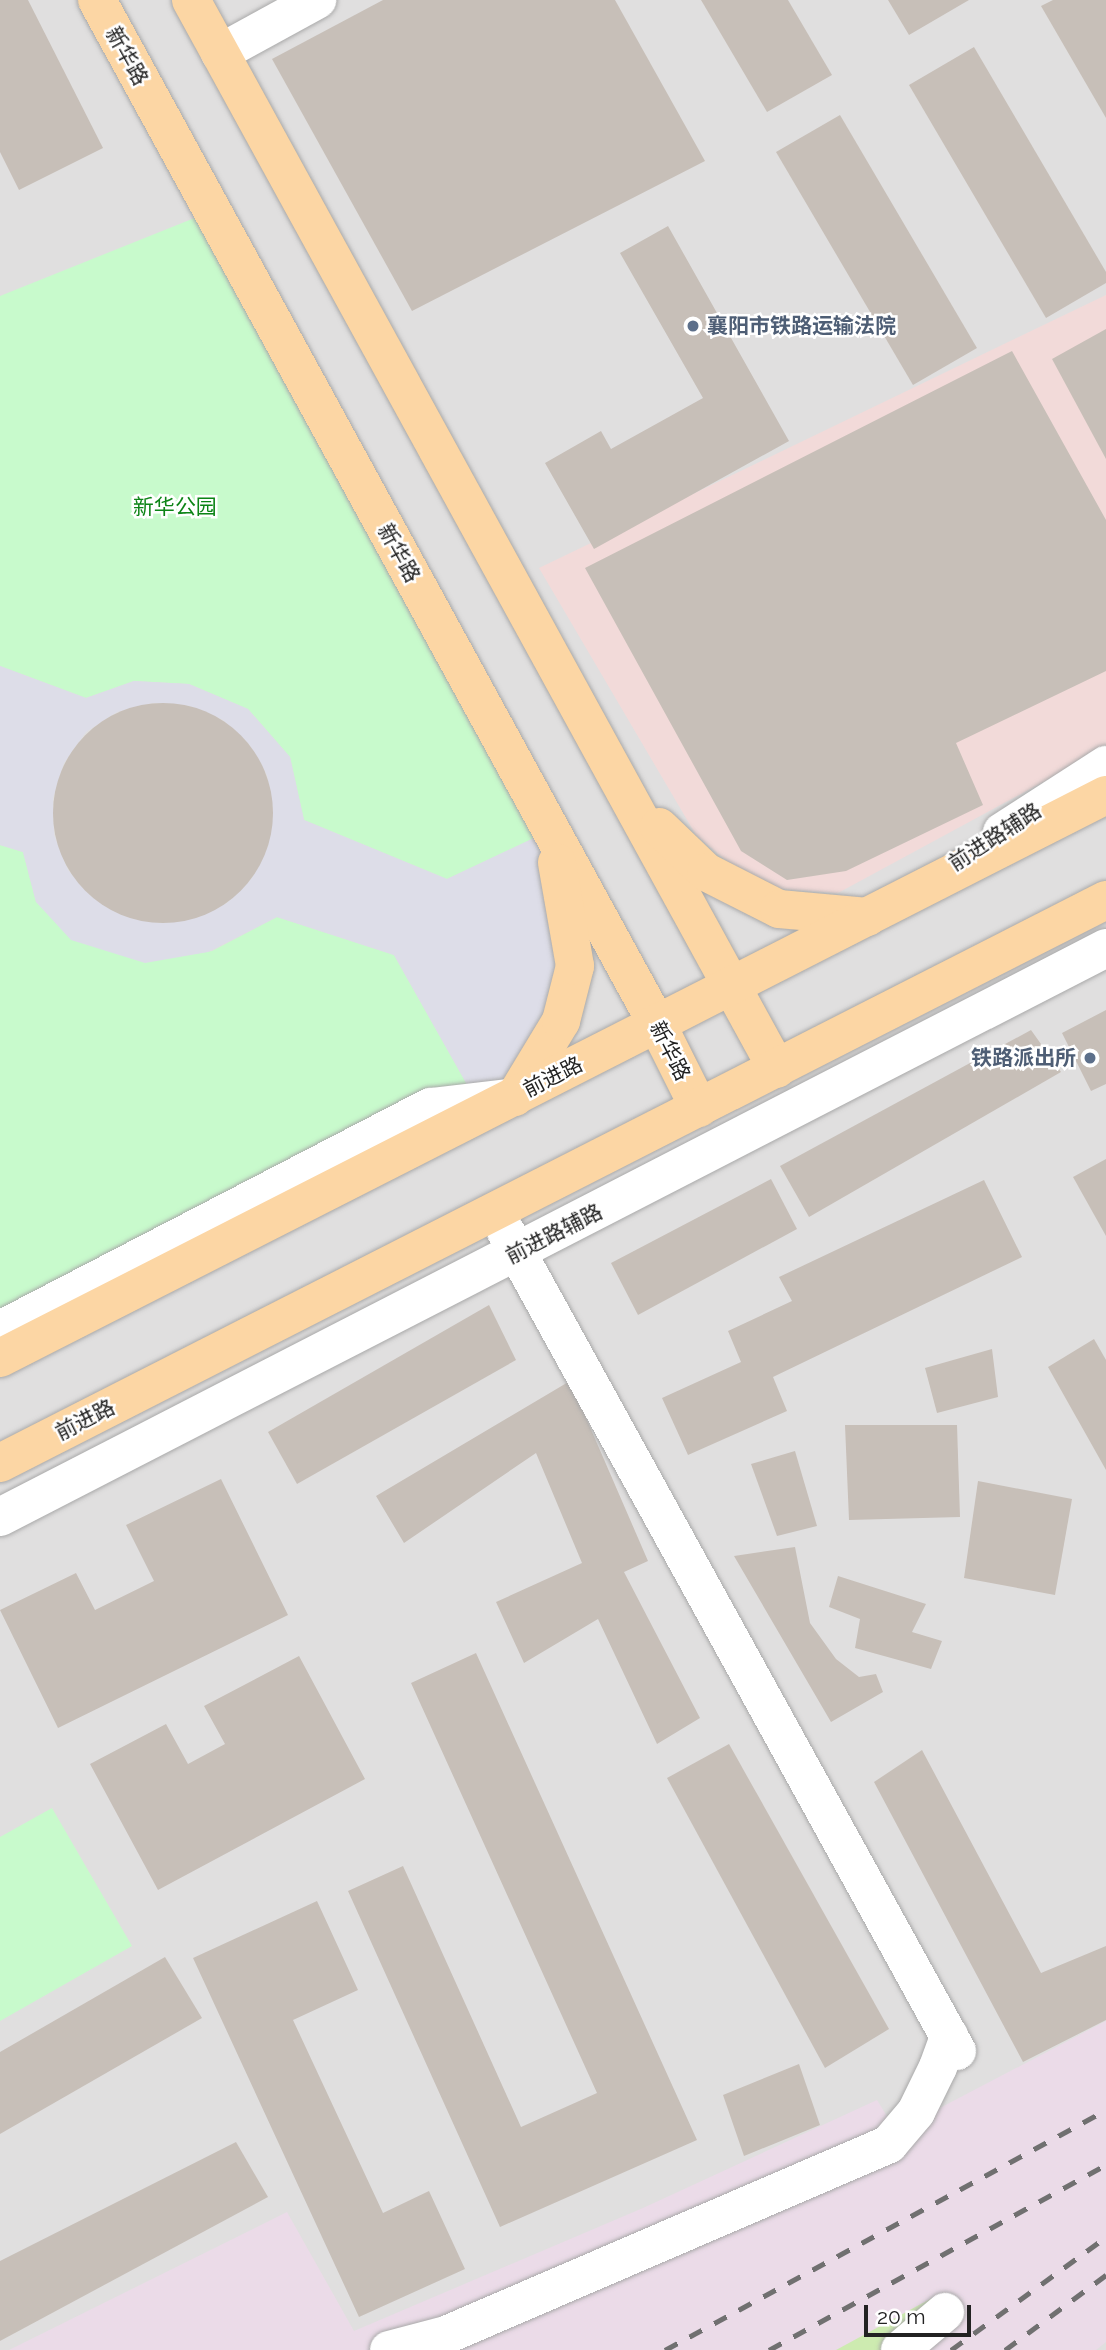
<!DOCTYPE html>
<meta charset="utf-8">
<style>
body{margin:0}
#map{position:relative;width:1106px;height:2350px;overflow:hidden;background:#f2efe9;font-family:Raleway,"Noto Sans SC",sans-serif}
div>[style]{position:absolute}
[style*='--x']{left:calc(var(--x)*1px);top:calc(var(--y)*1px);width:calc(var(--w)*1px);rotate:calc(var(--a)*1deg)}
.residential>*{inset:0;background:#e0dfdf}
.commercial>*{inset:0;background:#f2dad9}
.industrial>*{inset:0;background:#ebdbe8}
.grass>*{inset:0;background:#cdebb0}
.park>*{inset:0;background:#c8facc}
.plaza>*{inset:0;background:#dddde8}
.building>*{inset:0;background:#c7bfb8}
.round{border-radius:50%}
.roads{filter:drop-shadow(0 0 2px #a9a9a9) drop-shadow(0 0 2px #a9a9a9)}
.minor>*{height:38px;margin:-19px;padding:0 19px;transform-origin:19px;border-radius:19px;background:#fff}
.major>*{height:38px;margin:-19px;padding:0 19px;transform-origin:19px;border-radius:19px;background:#fcd6a4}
.rail>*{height:5px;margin-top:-2.5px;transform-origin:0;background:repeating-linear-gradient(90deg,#707070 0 14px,transparent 0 28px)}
.dots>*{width:19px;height:19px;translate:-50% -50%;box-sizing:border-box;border:4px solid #fff;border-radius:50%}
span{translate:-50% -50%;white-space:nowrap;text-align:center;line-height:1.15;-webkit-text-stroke:5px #fff;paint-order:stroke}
.street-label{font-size:21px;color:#222}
.service-label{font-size:21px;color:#4e5e75;font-weight:700}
.left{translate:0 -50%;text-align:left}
.right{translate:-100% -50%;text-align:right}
.park-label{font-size:21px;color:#0c8416}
.scale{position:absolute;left:864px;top:2305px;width:107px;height:32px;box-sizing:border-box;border:4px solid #222;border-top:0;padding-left:9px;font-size:21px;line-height:24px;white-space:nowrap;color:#222;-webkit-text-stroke:5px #fff;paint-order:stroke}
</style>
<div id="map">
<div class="residential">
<div style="clip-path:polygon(0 0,1106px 0,1106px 2350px,0 2350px)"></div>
</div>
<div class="commercial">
<div style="clip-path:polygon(1106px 295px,1106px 748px,838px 893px,779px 889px,735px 868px,696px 835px,539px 568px)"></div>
</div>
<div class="industrial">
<div style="clip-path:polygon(1106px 2021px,1106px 2342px,1096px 2350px,9px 2350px,287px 2212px,354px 2331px,643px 2208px,877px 2100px,896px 2131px)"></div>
</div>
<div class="grass">
<div style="clip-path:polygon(932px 2298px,937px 2306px,886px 2350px,836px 2350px)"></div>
</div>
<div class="park">
<div style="clip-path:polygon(212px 211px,551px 830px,447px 879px,304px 820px,290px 757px,248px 709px,189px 684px,134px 681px,86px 698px,0 666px,0 296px)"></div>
<div style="clip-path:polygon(0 845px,23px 852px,36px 902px,145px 962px,212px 951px,277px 917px,394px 955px,483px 1113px,0 1358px)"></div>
<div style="clip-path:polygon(52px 1808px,132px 1946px,0 2021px,0 1837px)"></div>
</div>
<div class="plaza">
<div style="clip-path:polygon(evenodd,0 666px,86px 698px,134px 681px,189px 684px,248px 709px,290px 757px,304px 820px,447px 879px,551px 830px,575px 966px,483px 1113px,394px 955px,277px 917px,208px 952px,145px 963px,71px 940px,36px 902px,23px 852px,0 845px,0 666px,153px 703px,190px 706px,223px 720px,249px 744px,267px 775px,273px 810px,268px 846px,252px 878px,227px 903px,195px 918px,160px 923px,125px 916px,92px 897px,68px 870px,54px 835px,53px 798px,64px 763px,86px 732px,117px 712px,153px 703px)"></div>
</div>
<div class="building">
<div style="clip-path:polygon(0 0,28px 0,103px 148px,19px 190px,0 152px)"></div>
<div style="clip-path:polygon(383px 0,615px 0,705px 161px,412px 311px,272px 59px)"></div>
<div style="clip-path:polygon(701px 0,788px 0,832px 75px,767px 112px)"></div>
<div style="clip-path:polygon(888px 0,969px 0,909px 35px)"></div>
<div style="clip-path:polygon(1053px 0,1106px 0,1106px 118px,1041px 6px)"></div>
<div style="clip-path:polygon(974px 47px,1106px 272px,1106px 283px,1046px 318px,909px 85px)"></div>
<div style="clip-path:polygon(840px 115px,977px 348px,913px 385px,776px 152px)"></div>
<div style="clip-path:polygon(668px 226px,789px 441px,594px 549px,545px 463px,601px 431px,611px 449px,703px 398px,620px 253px)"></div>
<div style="clip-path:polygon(1106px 329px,1106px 459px,1052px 359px)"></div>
<div style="clip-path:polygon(1012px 351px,1106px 520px,1106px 671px,956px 743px,983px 805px,846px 871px,787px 880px,741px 851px,585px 568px)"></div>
<div class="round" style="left:53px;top:703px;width:220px;height:220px"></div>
<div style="clip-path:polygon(1106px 1010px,1106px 1084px,1091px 1091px,1062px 1033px)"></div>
<div style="clip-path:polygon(1031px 1030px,1061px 1072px,809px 1217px,780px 1166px)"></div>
<div style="clip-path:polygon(1106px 1159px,1106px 1236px,1073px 1177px)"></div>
<div style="clip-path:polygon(771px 1179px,797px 1229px,638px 1315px,611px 1263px)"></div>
<div style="clip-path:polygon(984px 1180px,1022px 1257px,773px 1377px,787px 1411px,688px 1455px,662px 1398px,741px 1362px,728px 1331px,792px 1301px,779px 1277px)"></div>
<div style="clip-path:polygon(489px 1305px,516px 1360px,297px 1484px,268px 1432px)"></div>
<div style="clip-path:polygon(1094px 1339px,1106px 1360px,1106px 1470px,1048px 1367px)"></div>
<div style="clip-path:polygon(992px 1349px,998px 1397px,937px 1413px,925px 1368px)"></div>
<div style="clip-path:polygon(570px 1381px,648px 1561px,624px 1572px,700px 1718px,657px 1744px,598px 1619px,524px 1663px,496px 1602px,582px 1563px,536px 1453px,404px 1543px,376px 1496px)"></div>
<div style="clip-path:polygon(845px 1425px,957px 1425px,960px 1517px,849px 1520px)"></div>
<div style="clip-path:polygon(795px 1451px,817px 1526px,777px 1536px,751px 1464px)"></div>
<div style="clip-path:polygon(221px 1479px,288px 1615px,58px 1728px,0 1610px,76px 1573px,95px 1610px,154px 1581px,126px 1525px)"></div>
<div style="clip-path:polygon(978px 1481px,1072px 1499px,1055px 1595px,964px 1578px)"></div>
<div style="clip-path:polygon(795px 1547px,810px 1623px,836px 1659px,859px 1677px,876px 1674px,883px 1692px,831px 1722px,734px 1556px)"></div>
<div style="clip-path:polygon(838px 1576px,926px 1604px,912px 1632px,942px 1641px,931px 1669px,855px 1648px,860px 1619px,829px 1607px)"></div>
<div style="clip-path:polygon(476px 1653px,697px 2140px,500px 2227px,348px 1891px,403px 1866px,521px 2127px,597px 2093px,411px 1683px)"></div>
<div style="clip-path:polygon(299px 1656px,365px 1779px,158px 1890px,90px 1764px,166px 1724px,188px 1764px,225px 1744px,204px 1706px)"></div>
<div style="clip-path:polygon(729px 1744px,889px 2029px,825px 2068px,667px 1778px)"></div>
<div style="clip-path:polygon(922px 1750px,1041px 1973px,1106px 1946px,1106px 2020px,1023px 2062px,874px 1782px)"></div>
<div style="clip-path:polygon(317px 1901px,358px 1990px,293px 2020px,383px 2213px,429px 2191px,465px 2269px,359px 2317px,193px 1958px)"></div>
<div style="clip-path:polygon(165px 1957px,202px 2018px,0 2134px,0 2052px)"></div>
<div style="clip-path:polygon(799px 2064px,820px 2125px,744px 2156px,723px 2095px)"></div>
<div style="clip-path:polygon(236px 2142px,268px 2197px,0 2341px,0 2261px)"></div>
</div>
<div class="roads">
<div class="minor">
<div style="--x:220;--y:53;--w:111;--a:-28.7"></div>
<div style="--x:1002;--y:832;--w:124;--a:-32.8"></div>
<div style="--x:506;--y:1232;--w:935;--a:61.16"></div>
<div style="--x:0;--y:1330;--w:485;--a:-27.4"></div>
<div style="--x:431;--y:1107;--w:79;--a:-6.6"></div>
<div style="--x:0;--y:1517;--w:1244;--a:-27.22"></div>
<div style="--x:389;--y:2350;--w:59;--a:-14.7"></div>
<div style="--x:446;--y:2335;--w:482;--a:-23.3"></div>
<div style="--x:889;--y:2144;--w:42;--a:-49.8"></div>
<div style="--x:916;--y:2112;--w:50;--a:-63.9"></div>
<div style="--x:938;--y:2067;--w:33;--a:-70"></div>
<div style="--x:900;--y:2350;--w:59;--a:-40.2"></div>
</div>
<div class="major">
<div style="--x:97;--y:0;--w:1167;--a:61.33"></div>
<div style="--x:657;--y:1024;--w:94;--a:63.4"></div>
<div style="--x:191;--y:0;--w:1219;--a:61.27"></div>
<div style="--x:659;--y:827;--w:65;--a:43.8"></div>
<div style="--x:706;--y:872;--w:82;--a:26.9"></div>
<div style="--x:779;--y:909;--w:89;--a:5.1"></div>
<div style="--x:515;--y:1097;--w:89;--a:-58.8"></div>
<div style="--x:561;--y:1021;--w:57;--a:-75.7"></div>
<div style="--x:575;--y:966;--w:105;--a:-99.9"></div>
<div style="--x:0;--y:1358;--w:1241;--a:-26.98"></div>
<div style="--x:0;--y:1463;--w:1241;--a:-26.98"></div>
</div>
</div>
<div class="rail">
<div style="--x:665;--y:2350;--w:502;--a:-28.56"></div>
<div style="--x:769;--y:2350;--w:384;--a:-28.8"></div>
<div style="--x:951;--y:2350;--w:192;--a:-36.1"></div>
<div style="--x:1005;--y:2350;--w:126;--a:-36.6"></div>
</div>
<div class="dots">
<div style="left:693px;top:326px;background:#5c6f8a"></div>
<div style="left:1090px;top:1058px;background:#5c6f8a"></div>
</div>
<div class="street-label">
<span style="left:127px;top:56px;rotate:61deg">新华路</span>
<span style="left:399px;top:553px;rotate:61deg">新华路</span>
<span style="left:995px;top:837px;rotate:-33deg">前进路辅路</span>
<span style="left:670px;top:1051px;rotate:63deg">新华路</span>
<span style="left:553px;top:1077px;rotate:-27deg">前进路</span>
<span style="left:554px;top:1234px;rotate:-27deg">前进路辅路</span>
<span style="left:85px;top:1420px;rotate:-27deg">前进路</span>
</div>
<div class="service-label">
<span class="left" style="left:707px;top:326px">襄阳市铁路运输法院</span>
<span class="right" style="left:1076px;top:1058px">铁路派出所</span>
</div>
<div class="park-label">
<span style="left:175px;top:507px">新华公园</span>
</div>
<div class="scale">20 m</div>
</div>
